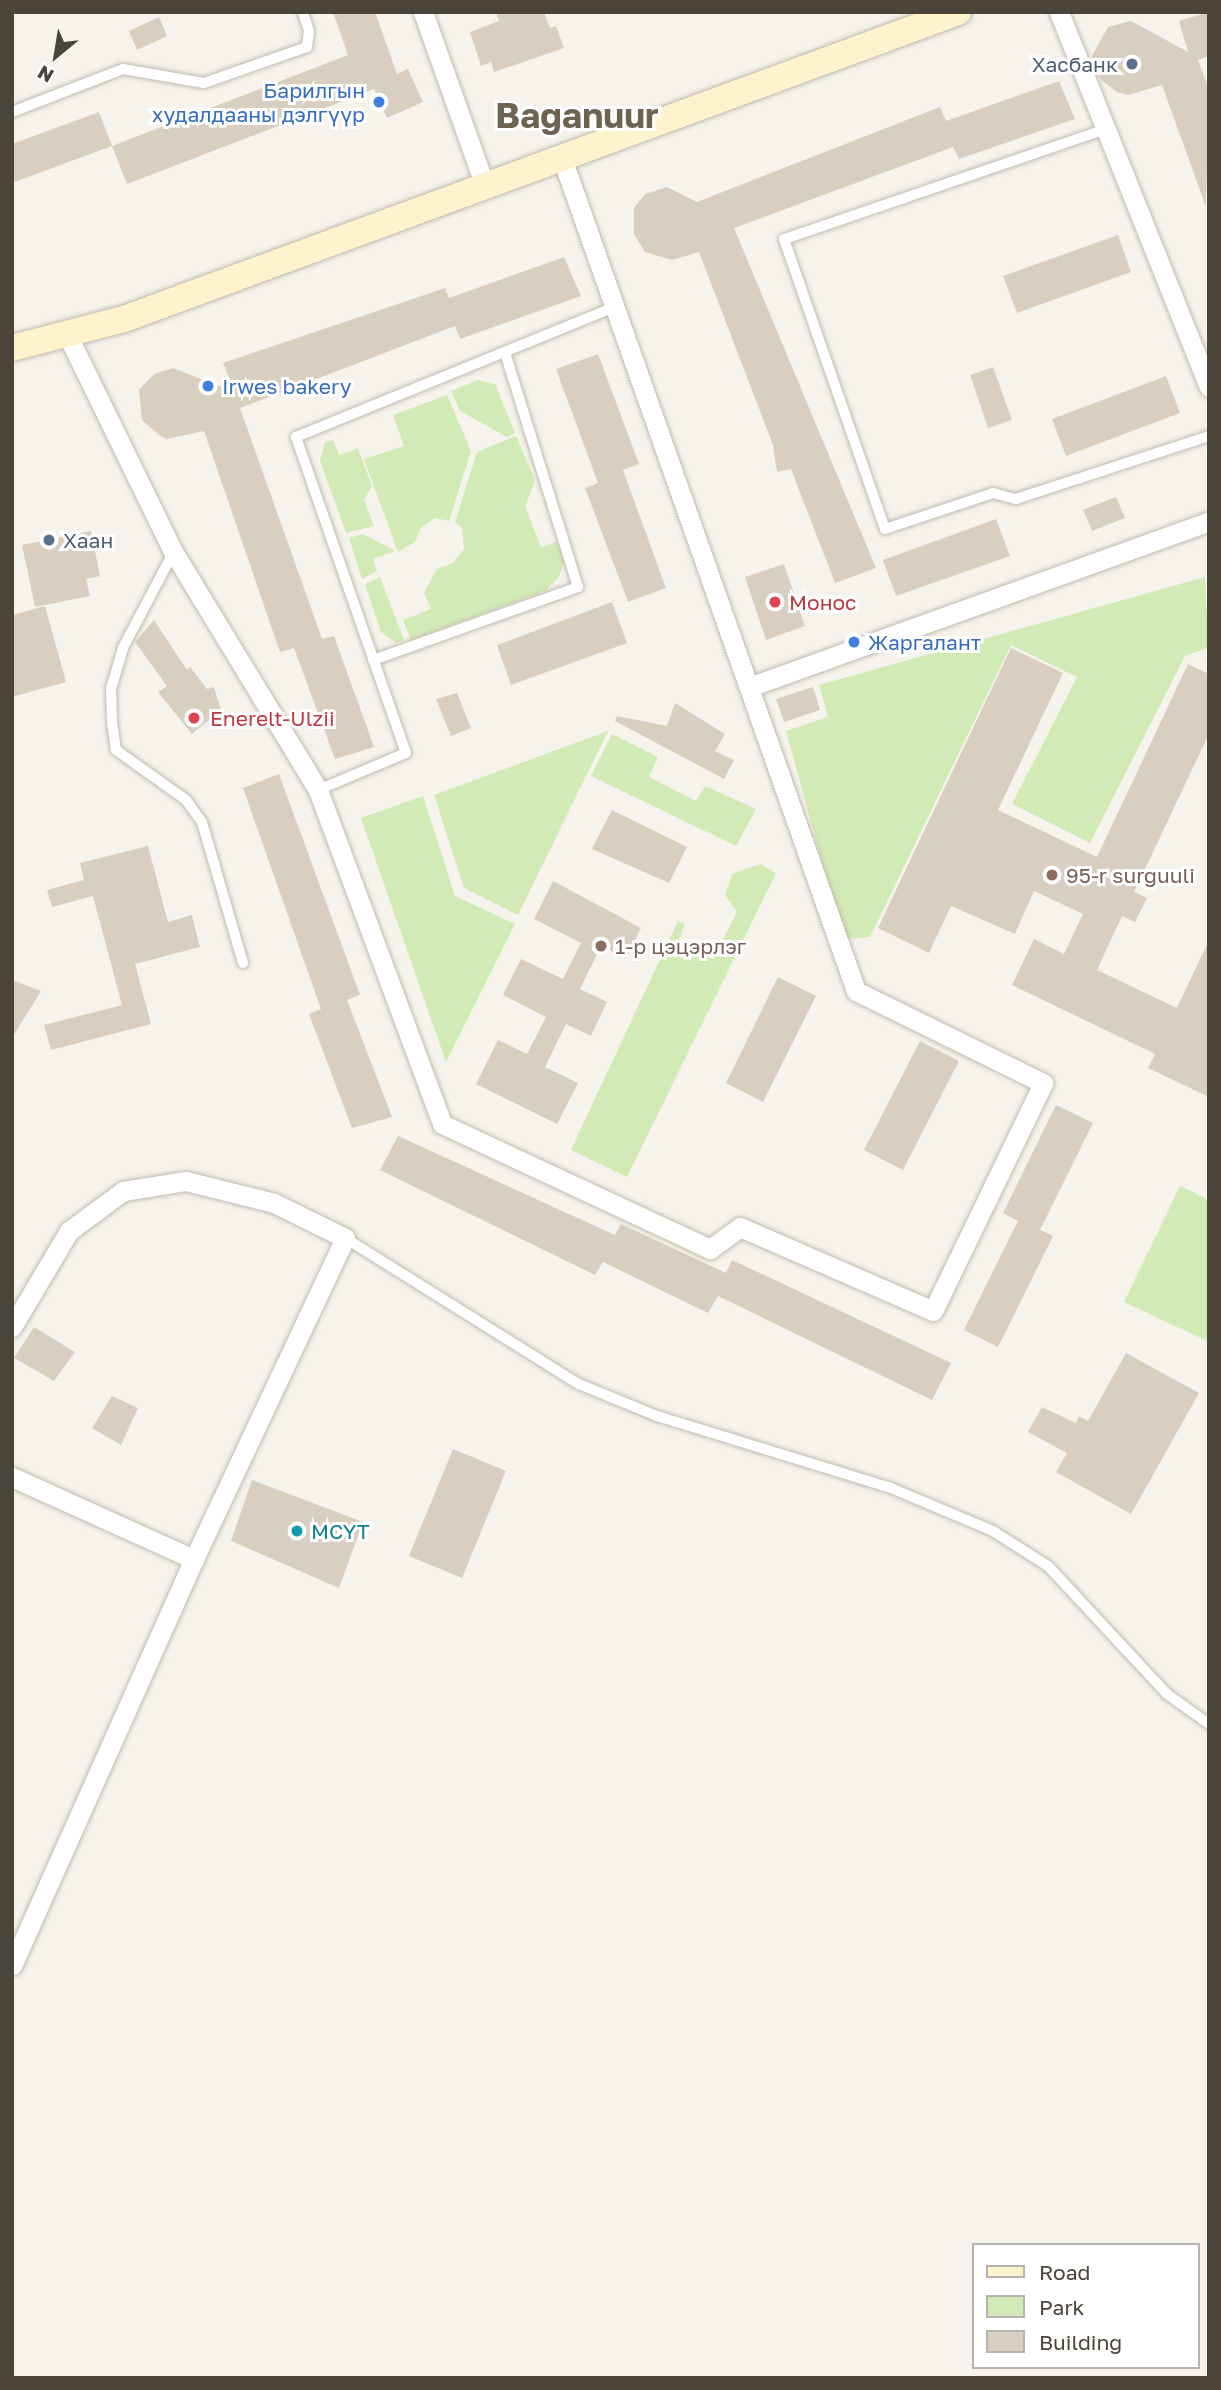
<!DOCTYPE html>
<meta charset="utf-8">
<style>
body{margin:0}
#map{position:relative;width:1221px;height:2390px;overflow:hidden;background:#f6f3ec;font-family:"Golos Text",sans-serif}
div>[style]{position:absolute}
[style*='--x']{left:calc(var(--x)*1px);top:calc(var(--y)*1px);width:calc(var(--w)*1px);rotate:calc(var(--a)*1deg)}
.green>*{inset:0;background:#d2eab5}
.building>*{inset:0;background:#d8cfc1}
.roads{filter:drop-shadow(0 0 2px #c2bbae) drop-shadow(0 0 2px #c2bbae)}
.service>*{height:10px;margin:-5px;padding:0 5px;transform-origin:5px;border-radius:5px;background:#fff}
.minor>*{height:19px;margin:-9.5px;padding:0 9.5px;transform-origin:9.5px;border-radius:9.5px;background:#fff}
.secondary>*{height:26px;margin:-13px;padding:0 13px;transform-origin:13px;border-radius:13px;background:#fff3cd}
.dots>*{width:19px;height:19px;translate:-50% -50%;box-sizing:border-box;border:4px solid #fff;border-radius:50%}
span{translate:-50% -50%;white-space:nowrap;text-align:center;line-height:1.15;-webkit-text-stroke:6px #fff;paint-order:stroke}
.service-label{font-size:21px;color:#4e5e75}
.right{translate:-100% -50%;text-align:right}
.left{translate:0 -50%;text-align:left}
.shop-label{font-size:21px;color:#366cbe}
.health-label{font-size:21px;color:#be3a42}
.education-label{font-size:21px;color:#785e54}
.culture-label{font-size:21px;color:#0d838f}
.town-label{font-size:35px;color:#6e6250;font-weight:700}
.frame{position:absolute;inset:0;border:14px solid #4b4439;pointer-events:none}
.legend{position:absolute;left:972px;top:2243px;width:228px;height:126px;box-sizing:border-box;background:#fff;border:2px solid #b7b4b0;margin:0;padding:9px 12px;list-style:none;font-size:21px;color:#4b4439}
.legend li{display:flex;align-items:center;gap:14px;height:35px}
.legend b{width:35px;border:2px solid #b7b4b0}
.north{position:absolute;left:21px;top:21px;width:70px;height:70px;-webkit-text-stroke:5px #fff;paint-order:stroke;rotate:210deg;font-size:19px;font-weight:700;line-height:28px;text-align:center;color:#4b4439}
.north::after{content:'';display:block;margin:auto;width:24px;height:32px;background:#4b4439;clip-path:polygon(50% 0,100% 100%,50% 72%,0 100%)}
</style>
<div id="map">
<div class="green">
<div style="clip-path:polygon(478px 380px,495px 384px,515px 433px,507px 437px,460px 411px,451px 391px)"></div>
<div style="clip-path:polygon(447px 395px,471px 451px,449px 521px,435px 518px,421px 528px,415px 542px,398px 552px,364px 459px,404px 446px,393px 415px)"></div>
<div style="clip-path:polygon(516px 436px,535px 480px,525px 507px,541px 547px,557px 542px,564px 561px,559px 577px,545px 591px,411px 640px,403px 620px,431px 609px,424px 593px,437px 569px,453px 563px,464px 549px,462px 528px,455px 522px,477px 452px)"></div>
<div style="clip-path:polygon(333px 440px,339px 455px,358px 448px,372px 486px,364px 500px,374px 526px,346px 533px,320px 461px,325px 442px)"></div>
<div style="clip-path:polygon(363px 534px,395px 551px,373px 559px,377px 571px,362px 579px,349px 538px)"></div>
<div style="clip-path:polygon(380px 577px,404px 640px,396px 643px,381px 632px,365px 584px)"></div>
<div style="clip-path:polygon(1205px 577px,1209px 647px,1185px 656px,1090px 843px,1012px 804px,1077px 677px,1011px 645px,870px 937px,843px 939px,786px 731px,828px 717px,819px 685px)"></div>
<div style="clip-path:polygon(608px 731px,518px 915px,464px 888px,434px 795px)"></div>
<div style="clip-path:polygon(612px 734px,658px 757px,649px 777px,696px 801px,705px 786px,756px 809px,736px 846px,591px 776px)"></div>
<div style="clip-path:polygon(423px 796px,455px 896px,515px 924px,446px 1062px,361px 818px)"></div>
<div style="clip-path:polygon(760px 864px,776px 873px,627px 1177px,571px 1150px,678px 921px,685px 924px,677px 944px,713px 959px,737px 912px,725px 895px,732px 874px)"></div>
<div style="clip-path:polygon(1180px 1186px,1209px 1200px,1209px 1342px,1124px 1302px)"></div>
</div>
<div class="building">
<div style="clip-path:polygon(333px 12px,375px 12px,397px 74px,408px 69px,423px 102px,387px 118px,374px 89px,127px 184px,112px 146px,348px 55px)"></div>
<div style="clip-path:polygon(496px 12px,544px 12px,550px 28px,556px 26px,564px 48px,494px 72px,491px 62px,481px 66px,470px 32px,499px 21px)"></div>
<div style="clip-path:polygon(1209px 12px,1209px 56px,1198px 60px,1209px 90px,1206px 207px,1162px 85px,1128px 95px,1117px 92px,1100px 79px,1092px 56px,1108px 27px,1131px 21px,1188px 52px,1179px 21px)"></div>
<div style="clip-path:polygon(159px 17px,167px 36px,137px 50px,129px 31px)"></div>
<div style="clip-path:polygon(1059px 81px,1075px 119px,959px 159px,953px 147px,734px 228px,876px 568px,835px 583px,791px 469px,777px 472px,773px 445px,699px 252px,672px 260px,645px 252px,634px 234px,634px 208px,645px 194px,667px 187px,697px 202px,940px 107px,946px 121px)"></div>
<div style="clip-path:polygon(99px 112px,112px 146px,12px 183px,12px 144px)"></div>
<div style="clip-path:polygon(1118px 235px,1131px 272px,1017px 313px,1003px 276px)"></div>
<div style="clip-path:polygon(564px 257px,581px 296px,460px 339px,455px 326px,240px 408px,322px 639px,334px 636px,374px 747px,335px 759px,294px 648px,280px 652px,204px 431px,167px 439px,159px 435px,142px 420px,139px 390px,154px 374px,173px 368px,235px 392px,223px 363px,445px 288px,449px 298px)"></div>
<div style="clip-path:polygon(598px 354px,639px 464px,623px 470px,666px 588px,628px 602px,585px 488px,598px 483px,556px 369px)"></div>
<div style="clip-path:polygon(993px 367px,1012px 420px,988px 428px,970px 375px)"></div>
<div style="clip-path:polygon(1166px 376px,1180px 413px,1066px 456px,1052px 419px)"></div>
<div style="clip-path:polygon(1116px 497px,1125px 518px,1092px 531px,1083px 510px)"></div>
<div style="clip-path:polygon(996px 519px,1010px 556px,896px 596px,883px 560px)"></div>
<div style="clip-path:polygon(91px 531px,100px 576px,86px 579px,90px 596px,35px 607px,22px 545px)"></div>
<div style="clip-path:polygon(784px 564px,805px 626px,766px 640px,745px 577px)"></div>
<div style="clip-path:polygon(612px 602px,627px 643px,511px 685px,497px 645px)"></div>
<div style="clip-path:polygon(45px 606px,66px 682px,12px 697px,12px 615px)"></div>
<div style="clip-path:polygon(154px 620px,187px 670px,190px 667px,207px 689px,214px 687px,221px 710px,192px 734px,158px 692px,167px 686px,135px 642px)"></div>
<div style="clip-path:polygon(1011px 648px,1063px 673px,998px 810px,1097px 857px,1188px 664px,1209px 674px,1209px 734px,1134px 892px,1147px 898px,1135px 922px,1122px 916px,1097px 970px,1177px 1008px,1209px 940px,1209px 1097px,1148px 1068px,1155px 1054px,1012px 985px,1034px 939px,1064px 954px,1083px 914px,1034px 891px,1015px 934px,951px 906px,929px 953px,878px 928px)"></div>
<div style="clip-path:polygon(813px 687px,820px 710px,784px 722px,776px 699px)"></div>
<div style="clip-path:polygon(457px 693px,471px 728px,451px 736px,436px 699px)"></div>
<div style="clip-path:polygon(675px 703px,725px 734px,715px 751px,734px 760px,724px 779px,615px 721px,617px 716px,667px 726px)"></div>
<div style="clip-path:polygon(279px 774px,360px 995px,347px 1000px,392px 1117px,352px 1128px,309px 1014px,321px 1009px,243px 788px)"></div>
<div style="clip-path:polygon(612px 810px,687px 847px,669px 883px,592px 849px)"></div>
<div style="clip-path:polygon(148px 846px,168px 922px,192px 915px,200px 947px,135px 964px,151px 1024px,51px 1050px,44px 1025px,122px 1005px,93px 896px,52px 907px,47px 890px,84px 880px,80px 863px)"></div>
<div style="clip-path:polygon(553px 881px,641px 928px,626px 958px,601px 946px,580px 989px,607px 1002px,591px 1036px,566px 1024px,545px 1067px,578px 1083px,557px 1124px,476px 1084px,498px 1040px,527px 1054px,546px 1017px,503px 995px,521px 959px,563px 979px,581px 943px,534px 919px)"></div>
<div style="clip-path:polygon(778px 977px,816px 996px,763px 1102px,726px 1083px)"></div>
<div style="clip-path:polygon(12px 980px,41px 991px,12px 1038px)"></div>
<div style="clip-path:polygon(920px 1041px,959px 1061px,903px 1170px,864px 1150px)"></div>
<div style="clip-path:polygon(1056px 1105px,1093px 1123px,1040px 1230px,1053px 1236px,998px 1347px,964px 1330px,1018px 1221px,1003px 1213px)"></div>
<div style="clip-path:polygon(398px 1136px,615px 1235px,621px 1224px,726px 1273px,732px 1260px,951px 1363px,932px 1400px,718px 1296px,708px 1313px,603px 1262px,595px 1275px,380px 1170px)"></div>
<div style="clip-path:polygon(34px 1327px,75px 1352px,54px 1381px,14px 1358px)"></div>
<div style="clip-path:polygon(1126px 1353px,1199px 1393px,1131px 1514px,1056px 1472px,1067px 1453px,1028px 1432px,1042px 1407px,1076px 1423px,1079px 1416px,1088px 1421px)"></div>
<div style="clip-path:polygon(112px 1396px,138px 1408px,121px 1445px,92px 1428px)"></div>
<div style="clip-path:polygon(453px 1449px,506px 1471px,462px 1578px,409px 1556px)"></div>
<div style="clip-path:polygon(252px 1480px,363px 1522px,339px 1588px,231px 1541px)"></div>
</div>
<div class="roads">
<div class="service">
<div style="--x:12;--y:112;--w:119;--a:-21.2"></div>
<div style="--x:123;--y:69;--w:82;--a:9.8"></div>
<div style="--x:204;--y:83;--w:109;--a:-19.3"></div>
<div style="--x:307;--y:47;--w:16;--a:-83"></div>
<div style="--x:309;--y:31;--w:20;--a:-108"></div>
<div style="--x:1106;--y:129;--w:340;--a:161.1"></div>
<div style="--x:784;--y:239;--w:307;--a:70.8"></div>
<div style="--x:885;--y:529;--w:114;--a:-18.4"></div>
<div style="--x:993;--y:493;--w:24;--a:15"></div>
<div style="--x:1016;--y:499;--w:203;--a:-18.1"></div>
<div style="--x:173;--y:553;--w:107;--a:117.8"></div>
<div style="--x:123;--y:648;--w:43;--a:106.3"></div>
<div style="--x:111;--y:689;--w:33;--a:88"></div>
<div style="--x:112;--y:722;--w:28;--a:82"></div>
<div style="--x:116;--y:750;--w:86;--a:35.5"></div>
<div style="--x:186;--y:800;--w:27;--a:54"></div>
<div style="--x:202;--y:822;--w:147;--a:73.8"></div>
<div style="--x:373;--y:660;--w:218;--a:-19.6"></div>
<div style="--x:578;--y:587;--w:246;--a:-107.3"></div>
<div style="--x:318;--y:790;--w:95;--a:-22.8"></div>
<div style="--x:406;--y:753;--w:335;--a:-109.2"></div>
<div style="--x:296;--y:437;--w:344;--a:-22.2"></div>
<div style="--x:345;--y:1238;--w:276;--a:32"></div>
<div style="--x:579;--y:1384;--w:84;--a:22.3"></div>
<div style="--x:657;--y:1416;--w:245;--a:17.1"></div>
<div style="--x:891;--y:1488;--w:111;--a:22.9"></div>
<div style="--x:993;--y:1531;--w:65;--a:32.5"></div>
<div style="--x:1048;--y:1566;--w:175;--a:47.1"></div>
<div style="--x:1167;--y:1694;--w:52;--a:35.5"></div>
</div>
<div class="minor">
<div style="--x:423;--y:12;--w:185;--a:70.4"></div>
<div style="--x:1059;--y:12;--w:404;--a:68.2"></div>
<div style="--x:67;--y:334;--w:244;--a:64"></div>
<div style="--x:174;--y:553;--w:277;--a:58.7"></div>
<div style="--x:318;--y:790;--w:356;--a:69.6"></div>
<div style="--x:442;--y:1124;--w:296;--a:25"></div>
<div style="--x:710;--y:1249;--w:37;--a:-36"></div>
<div style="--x:740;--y:1227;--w:210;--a:23.5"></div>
<div style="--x:933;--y:1311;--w:253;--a:-64.2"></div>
<div style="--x:1043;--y:1083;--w:208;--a:-153.8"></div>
<div style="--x:856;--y:991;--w:883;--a:-109.44"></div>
<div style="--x:749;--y:687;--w:489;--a:-19.8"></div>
<div style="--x:12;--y:1327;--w:112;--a:-59.3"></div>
<div style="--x:69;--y:1231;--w:67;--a:-36.5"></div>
<div style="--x:123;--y:1191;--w:64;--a:-9"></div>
<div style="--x:186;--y:1181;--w:91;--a:14"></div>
<div style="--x:274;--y:1203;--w:79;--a:26.2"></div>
<div style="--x:345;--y:1238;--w:355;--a:115.2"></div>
<div style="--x:194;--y:1559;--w:445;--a:114.1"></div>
<div style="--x:12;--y:1477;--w:200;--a:24.3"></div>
</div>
<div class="secondary">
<div style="--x:12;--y:348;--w:116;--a:-14.5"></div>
<div style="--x:124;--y:319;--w:889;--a:-20.21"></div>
</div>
</div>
<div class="dots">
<div style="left:1132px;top:64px;background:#5c6f8a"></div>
<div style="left:379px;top:102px;background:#3f7fe0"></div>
<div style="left:208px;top:386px;background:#3f7fe0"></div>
<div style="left:49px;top:540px;background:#5c6f8a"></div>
<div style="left:775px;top:602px;background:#e0444e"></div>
<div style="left:854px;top:642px;background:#3f7fe0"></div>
<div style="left:194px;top:718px;background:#e0444e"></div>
<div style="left:1052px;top:875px;background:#8d6e63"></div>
<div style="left:601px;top:946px;background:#8d6e63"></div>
<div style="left:297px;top:1531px;background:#0f9aa8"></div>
</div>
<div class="service-label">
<span class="right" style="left:1118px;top:64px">Хасбанк</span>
<span class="left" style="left:63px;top:540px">Хаан</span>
</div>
<div class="shop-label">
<span class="right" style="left:365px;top:102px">Барилгын<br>худалдааны дэлгүүр</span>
<span class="left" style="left:222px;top:386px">Irwes bakery</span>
<span class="left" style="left:868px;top:642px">Жаргалант</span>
</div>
<div class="health-label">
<span class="left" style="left:789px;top:602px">Монос</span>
<span class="left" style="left:210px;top:718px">Enerelt-Ulzii</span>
</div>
<div class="education-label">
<span class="left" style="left:1066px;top:875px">95-r surguuli</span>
<span class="left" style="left:615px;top:946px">1-р цэцэрлэг</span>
</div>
<div class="culture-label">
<span class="left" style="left:311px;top:1531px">МСҮТ</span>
</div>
<div class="town-label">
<span style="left:577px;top:115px">Baganuur</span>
</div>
<div class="frame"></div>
<ul class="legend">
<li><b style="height:9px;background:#fff3cd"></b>Road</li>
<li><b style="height:19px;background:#d2eab5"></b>Park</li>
<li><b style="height:19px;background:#d8cfc1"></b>Building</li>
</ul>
<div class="north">N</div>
</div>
